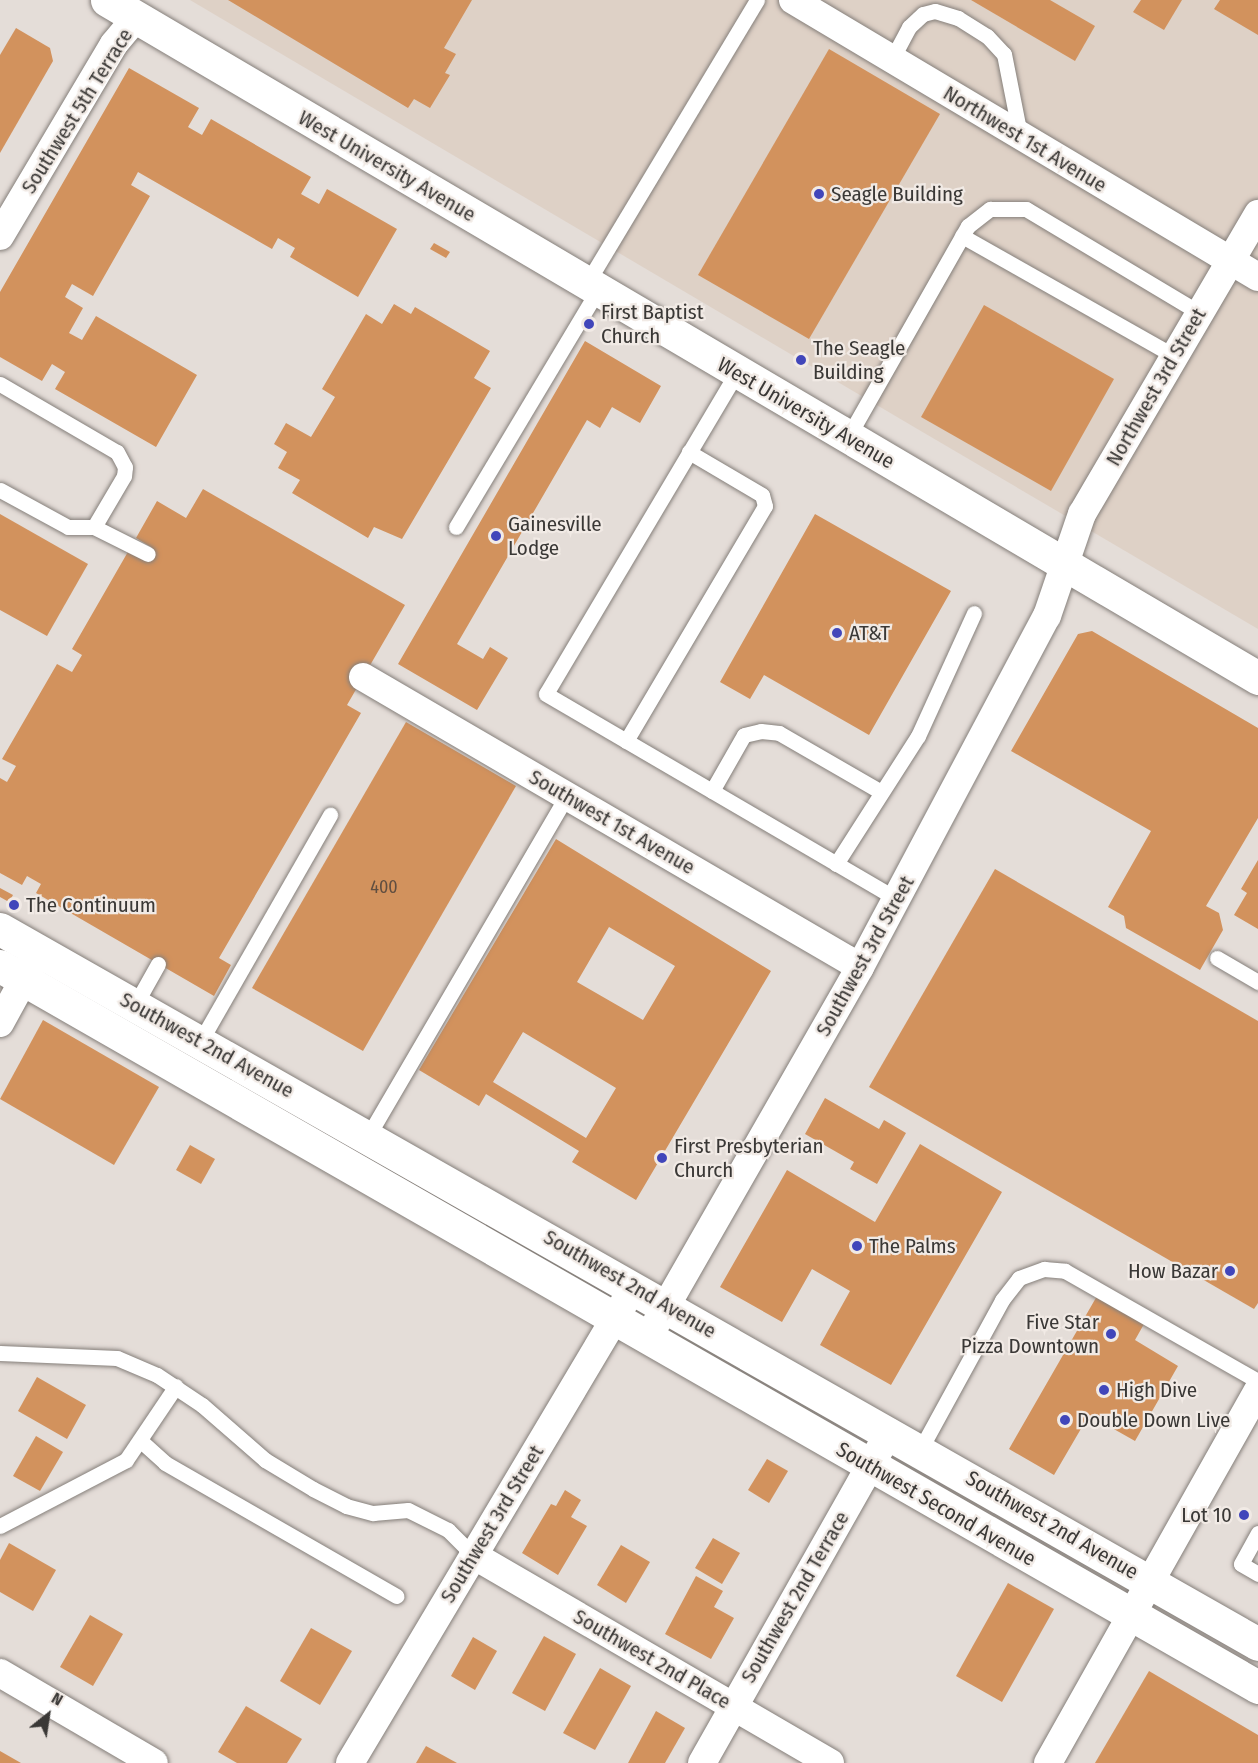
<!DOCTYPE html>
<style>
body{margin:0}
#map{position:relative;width:1258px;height:1763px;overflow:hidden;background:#e4ddd8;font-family:"Fira Sans Condensed",sans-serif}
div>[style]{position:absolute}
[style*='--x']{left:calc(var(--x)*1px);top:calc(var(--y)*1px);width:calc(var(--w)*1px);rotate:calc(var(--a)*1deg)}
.built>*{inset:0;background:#ded1c6}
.building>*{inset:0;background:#d2925d}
.roads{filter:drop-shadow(0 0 2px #857f7a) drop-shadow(0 0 2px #857f7a)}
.lane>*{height:15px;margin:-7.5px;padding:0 7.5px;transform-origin:7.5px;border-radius:7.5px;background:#fff}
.street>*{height:28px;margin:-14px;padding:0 14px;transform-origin:14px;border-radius:14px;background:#fff}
.secondary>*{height:33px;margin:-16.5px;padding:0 16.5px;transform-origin:16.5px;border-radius:16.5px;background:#fff}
.primary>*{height:33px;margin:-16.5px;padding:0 16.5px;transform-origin:16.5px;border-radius:16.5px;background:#fff}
.dots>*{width:16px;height:16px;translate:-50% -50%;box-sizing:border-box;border:3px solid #f1eae5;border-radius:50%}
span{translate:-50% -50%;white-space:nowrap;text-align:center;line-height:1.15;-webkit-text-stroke:4.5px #f1eae5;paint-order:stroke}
.number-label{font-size:18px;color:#604e40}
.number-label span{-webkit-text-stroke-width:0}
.street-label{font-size:21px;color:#3a3836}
.poi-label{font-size:21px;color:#3a3836}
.left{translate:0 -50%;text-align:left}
.right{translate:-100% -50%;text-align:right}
.north{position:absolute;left:18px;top:1685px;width:60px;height:60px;-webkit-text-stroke:4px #f1eae5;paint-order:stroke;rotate:30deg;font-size:16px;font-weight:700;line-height:24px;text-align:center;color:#3a3836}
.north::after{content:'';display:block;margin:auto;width:21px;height:27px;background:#3a3836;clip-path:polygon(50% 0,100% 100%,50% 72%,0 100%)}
</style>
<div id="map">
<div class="built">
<div style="clip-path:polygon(190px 0,1258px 0,1258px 629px,914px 427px)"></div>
</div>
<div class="building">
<div style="clip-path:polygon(228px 0,472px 0,444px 48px,456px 54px,445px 73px,450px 75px,430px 108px,414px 99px,408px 108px)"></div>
<div style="clip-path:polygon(971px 0,1050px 0,1095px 26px,1075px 61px)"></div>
<div style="clip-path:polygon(1141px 0,1182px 0,1164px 30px,1133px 12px)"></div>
<div style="clip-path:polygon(1220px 0,1258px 0,1258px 35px,1214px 9px)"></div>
<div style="clip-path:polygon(16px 28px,50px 48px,53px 61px,0 153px,0 55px)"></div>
<div style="clip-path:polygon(829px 49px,940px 114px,809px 339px,698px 275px)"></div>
<div style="clip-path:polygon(129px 68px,199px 108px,188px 127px,202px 135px,211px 119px,311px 177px,301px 194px,319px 204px,327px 189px,397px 229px,358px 297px,290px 257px,295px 248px,278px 238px,272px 249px,138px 172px,131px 185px,150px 196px,93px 296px,72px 284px,65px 297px,83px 308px,69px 333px,82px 340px,96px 316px,197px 375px,156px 447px,55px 389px,65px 372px,52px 364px,42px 381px,0 357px,0 292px)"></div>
<div style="clip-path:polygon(434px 243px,450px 252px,446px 258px,430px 249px)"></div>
<div style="clip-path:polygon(394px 304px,411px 314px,415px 307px,490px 351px,474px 378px,491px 388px,402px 539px,374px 527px,368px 538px,292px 493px,300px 480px,278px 468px,287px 452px,274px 444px,286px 423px,311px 437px,335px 397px,322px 389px,366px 314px,382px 324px)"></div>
<div style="clip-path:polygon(984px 305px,1114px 379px,1051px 491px,921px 417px)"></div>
<div style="clip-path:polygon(585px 341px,661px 386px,640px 423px,612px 407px,600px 428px,587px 420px,457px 644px,483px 659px,490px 647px,508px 658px,477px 710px,398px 664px)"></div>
<div style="clip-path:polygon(203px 489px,405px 605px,347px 705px,361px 713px,219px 958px,231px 965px,214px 996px,36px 893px,41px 884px,27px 876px,22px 885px,0 873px,0 778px,7px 782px,16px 766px,2px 759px,57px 664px,72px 672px,82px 655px,72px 649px,129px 550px,145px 559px,151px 547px,136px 538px,157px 501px,186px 518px)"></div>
<div style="clip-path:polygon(0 514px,88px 564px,47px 636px,0 610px)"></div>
<div style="clip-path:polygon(815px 514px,951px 591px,869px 735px,764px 675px,750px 699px,720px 682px)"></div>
<div style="clip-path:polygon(1092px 631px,1258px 728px,1258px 818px,1206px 906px,1219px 913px,1223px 930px,1200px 970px,1126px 928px,1124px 916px,1108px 907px,1151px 831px,1011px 751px,1078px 634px)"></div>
<div style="clip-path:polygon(406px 722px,516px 786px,363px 1051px,252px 988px)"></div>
<div style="clip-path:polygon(evenodd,556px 839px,771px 971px,636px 1200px,572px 1162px,579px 1151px,486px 1094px,479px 1106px,419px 1070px,556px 839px,609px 927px,675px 966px,643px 1020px,577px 982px,609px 927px,556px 839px,523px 1032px,616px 1088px,586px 1138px,493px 1082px,523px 1032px)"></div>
<div style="clip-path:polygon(1258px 860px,1258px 929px,1234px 915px,1247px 893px,1241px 889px)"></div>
<div style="clip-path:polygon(995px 869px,1258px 1021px,1258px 1303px,1254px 1309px,869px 1087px)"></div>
<div style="clip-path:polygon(0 888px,13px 895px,9px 902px,0 897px)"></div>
<div style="clip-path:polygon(43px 1020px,159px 1087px,114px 1165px,0 1099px)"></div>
<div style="clip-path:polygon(825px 1098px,879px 1129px,884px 1120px,906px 1133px,877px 1184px,850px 1169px,854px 1162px,805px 1134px)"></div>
<div style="clip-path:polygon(920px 1144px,1002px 1192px,891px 1385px,820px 1345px,850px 1291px,812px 1269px,782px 1322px,720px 1287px,787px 1170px,875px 1222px)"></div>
<div style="clip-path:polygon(190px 1145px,215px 1159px,201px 1184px,176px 1170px)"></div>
<div style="clip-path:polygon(1097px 1296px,1144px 1324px,1135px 1340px,1178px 1366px,1135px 1441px,1089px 1415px,1054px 1475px,1009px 1449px)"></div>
<div style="clip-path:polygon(37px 1377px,86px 1405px,67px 1439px,18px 1411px)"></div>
<div style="clip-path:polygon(36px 1436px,63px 1452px,40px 1491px,13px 1476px)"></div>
<div style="clip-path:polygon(767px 1459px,788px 1471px,769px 1503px,748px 1490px)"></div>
<div style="clip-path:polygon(565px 1490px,581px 1500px,571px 1517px,587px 1526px,558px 1575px,522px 1553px,551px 1504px,556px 1506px)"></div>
<div style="clip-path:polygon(713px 1538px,740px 1553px,722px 1584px,695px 1568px)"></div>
<div style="clip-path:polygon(9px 1543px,56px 1570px,33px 1611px,0 1592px,0 1560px)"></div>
<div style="clip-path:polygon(621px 1545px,650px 1562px,626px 1603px,597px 1585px)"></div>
<div style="clip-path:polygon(696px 1576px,723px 1591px,714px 1607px,734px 1618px,711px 1659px,665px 1634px)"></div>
<div style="clip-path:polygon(1008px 1583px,1054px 1609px,1002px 1702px,956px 1676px)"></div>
<div style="clip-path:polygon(90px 1615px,123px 1634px,93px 1686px,60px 1667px)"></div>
<div style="clip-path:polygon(311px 1628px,352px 1651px,320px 1705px,280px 1681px)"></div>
<div style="clip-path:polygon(544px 1636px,576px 1654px,545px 1711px,512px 1693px)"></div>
<div style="clip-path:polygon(473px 1637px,497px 1651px,475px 1690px,451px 1676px)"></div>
<div style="clip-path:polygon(600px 1668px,631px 1686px,595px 1750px,563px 1733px)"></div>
<div style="clip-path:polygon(1149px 1671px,1258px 1735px,1258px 1763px,1095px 1763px)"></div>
<div style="clip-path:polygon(246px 1706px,302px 1739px,287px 1763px,237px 1763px,218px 1752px)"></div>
<div style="clip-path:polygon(656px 1711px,685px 1728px,665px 1763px,628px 1763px)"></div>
<div style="clip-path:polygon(426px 1746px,457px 1763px,416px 1763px)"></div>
<div style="clip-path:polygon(0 1751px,21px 1763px,0 1763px)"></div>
</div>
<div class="roads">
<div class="lane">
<div style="--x:892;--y:59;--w:36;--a:-62"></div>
<div style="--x:909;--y:27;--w:19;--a:-43"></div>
<div style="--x:923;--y:14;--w:12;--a:-14"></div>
<div style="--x:935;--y:11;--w:24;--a:17"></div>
<div style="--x:958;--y:18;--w:34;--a:32"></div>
<div style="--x:987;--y:36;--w:25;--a:47"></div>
<div style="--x:1004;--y:54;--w:83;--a:78.8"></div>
<div style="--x:962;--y:236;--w:244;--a:29.5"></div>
<div style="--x:587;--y:283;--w:330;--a:-59"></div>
<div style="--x:737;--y:372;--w:374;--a:120.7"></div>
<div style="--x:546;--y:694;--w:406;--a:30.3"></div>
<div style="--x:0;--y:384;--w:135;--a:30.2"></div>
<div style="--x:117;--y:452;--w:17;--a:62"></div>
<div style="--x:125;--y:467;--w:9;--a:96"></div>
<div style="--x:124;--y:476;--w:59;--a:120.5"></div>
<div style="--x:94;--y:527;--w:26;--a:180"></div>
<div style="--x:68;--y:527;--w:77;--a:-151.4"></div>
<div style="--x:848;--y:437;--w:243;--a:-60.4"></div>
<div style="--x:968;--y:226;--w:28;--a:-38"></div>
<div style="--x:990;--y:209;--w:36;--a:0"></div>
<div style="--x:1026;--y:209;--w:203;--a:30.9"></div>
<div style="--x:94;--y:527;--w:60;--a:26.6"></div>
<div style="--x:456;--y:527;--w:276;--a:-59.1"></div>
<div style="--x:626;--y:741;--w:273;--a:-59.4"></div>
<div style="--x:765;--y:506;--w:11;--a:-105"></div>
<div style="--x:762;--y:495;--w:85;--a:-149.5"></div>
<div style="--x:712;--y:791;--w:64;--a:-60.3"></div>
<div style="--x:744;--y:735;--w:17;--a:-13"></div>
<div style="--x:761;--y:731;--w:18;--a:6"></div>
<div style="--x:779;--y:733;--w:118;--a:30"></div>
<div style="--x:836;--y:864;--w:152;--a:-57.4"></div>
<div style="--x:918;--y:736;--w:135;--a:-65.5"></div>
<div style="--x:1217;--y:958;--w:48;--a:30.3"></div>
<div style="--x:135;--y:1005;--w:47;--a:-60.7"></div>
<div style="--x:200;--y:1042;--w:262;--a:-60.2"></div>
<div style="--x:368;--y:1136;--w:394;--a:-59.7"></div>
<div style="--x:0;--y:1353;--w:117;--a:2.4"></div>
<div style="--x:117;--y:1358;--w:43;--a:23"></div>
<div style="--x:157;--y:1375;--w:54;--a:33.7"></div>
<div style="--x:202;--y:1405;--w:84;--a:41.1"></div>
<div style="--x:265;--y:1460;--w:56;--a:31.1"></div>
<div style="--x:313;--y:1489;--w:37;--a:27"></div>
<div style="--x:346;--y:1506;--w:28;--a:15"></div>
<div style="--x:373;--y:1513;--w:35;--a:-5"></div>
<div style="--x:408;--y:1510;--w:45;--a:26.6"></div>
<div style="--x:448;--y:1530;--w:35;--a:45"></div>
<div style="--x:142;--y:1442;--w:31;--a:42"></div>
<div style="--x:165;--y:1463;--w:267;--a:29.9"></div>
<div style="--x:920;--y:1450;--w:171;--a:-61.3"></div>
<div style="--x:1002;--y:1300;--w:28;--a:-52"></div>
<div style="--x:1019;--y:1278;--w:27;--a:-20"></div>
<div style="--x:1044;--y:1269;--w:21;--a:5"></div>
<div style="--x:1065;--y:1271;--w:222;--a:29.7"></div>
<div style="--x:0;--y:1526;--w:142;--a:-27.6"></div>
<div style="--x:126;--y:1460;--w:89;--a:-56"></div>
<div style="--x:1258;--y:1533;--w:35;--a:119"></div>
<div style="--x:1241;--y:1564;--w:20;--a:30"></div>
</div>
<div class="street">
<div style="--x:793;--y:0;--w:541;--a:30.78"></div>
<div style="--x:0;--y:236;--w:223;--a:-59.3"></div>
<div style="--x:114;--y:44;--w:34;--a:-50"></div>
<div style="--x:363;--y:677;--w:575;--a:30.26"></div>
<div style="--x:0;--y:1023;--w:71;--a:-61.3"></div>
<div style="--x:654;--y:1327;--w:415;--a:-60.2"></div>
<div style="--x:860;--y:967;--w:398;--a:-62"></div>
<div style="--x:1047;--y:616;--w:108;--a:-71.1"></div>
<div style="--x:1082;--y:514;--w:348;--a:-59.6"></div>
<div style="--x:473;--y:1555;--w:413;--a:30.2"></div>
<div style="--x:0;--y:1673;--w:178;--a:30.3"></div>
<div style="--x:350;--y:1763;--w:541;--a:-59.22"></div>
<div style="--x:702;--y:1763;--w:380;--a:-60.5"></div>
<div style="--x:1048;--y:1763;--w:427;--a:-60.6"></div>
</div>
<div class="secondary">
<div style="--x:0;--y:929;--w:1447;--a:29.61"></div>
<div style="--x:0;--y:966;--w:1450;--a:29.82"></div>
</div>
<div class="primary">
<div style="--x:107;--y:0;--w:1336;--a:30.5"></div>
</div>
</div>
<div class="dots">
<div style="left:819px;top:194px;background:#4146ba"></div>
<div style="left:589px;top:324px;background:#4146ba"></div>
<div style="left:801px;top:360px;background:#4146ba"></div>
<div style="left:496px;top:536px;background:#4146ba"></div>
<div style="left:837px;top:633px;background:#4146ba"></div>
<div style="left:14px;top:905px;background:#4146ba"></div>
<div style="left:662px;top:1158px;background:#4146ba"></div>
<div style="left:857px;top:1246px;background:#4146ba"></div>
<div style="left:1230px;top:1271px;background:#4146ba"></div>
<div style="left:1111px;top:1334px;background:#4146ba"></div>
<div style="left:1104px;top:1390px;background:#4146ba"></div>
<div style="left:1065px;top:1420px;background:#4146ba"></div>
<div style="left:1244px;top:1515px;background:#4146ba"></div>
</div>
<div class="number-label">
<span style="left:384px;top:887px">400</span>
</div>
<div class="street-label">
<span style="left:77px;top:111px;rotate:-58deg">Southwest 5th Terrace</span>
<span style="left:1025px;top:139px;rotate:31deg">Northwest 1st Avenue</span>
<span style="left:387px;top:166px;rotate:30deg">West University Avenue</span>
<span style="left:1156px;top:387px;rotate:-60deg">Northwest 3rd Street</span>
<span style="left:806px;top:413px;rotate:30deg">West University Avenue</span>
<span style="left:612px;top:822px;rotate:30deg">Southwest 1st Avenue</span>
<span style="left:865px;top:956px;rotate:-61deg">Southwest 3rd Street</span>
<span style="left:207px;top:1045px;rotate:29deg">Southwest 2nd Avenue</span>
<span style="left:630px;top:1284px;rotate:30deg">Southwest 2nd Avenue</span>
<span style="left:936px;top:1504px;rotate:30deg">Southwest Second Avenue</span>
<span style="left:492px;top:1524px;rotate:-59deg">Southwest 3rd Street</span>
<span style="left:1052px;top:1525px;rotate:30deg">Southwest 2nd Avenue</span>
<span style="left:795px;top:1597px;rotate:-60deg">Southwest 2nd Terrace</span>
<span style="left:652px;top:1659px;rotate:30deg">Southwest 2nd Place</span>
</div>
<div class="poi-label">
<span class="left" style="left:831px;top:194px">Seagle Building</span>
<span class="left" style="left:601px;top:324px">First Baptist<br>Church</span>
<span class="left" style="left:813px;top:360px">The Seagle<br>Building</span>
<span class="left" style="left:508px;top:536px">Gainesville<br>Lodge</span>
<span class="left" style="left:849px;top:633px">AT&amp;T</span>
<span class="left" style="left:26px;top:905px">The Continuum</span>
<span class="left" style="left:674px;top:1158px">First Presbyterian<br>Church</span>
<span class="left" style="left:869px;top:1246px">The Palms</span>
<span class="right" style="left:1218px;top:1271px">How Bazar</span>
<span class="right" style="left:1099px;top:1334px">Five Star<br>Pizza Downtown</span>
<span class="left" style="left:1116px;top:1390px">High Dive</span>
<span class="left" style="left:1077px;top:1420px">Double Down Live</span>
<span class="right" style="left:1232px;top:1515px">Lot 10</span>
</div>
<div class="north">N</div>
</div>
